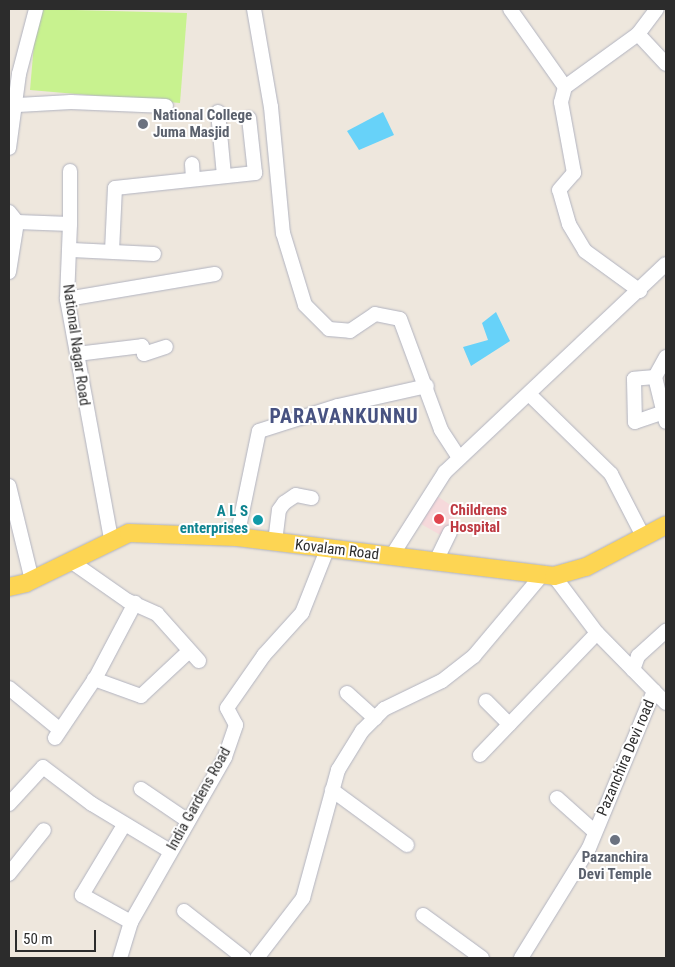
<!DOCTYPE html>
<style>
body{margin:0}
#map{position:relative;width:675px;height:967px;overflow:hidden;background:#eee7dd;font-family:"Roboto Condensed",sans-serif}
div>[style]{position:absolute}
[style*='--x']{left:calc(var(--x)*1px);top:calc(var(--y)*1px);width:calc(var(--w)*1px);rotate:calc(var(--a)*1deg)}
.medical>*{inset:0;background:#f6d9db}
.pitch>*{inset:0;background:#c8f28f}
.water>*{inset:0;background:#67d2f9}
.roads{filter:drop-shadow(0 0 1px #b1b3c0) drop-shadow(0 0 1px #b1b3c0)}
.minor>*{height:14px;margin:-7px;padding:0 7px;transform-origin:7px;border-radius:7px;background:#fff}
.major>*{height:18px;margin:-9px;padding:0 9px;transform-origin:9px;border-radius:9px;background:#fdd553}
.dots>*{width:14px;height:14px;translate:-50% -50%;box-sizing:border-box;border:2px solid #fff;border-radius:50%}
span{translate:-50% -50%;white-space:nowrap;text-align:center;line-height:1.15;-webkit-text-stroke:4px #fff;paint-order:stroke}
.worship-label{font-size:15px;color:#5b616d;font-weight:700}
.left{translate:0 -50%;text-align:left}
.street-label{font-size:15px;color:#2c2c2c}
.health-label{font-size:15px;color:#be3a42;font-weight:700}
.culture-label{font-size:15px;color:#0d838f;font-weight:700}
.right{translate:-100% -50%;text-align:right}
.district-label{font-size:20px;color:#475281;font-weight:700;letter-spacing:1px}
.frame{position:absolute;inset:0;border:10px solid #2c2c2c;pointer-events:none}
.scale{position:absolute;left:15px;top:930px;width:81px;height:22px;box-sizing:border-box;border:2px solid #2c2c2c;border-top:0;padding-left:6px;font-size:15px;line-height:18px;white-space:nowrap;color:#2c2c2c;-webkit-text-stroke:4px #fff;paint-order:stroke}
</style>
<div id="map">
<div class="medical">
<div style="clip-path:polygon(437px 496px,458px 510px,444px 537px,421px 524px)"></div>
</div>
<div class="pitch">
<div style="clip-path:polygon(37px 9px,187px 13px,180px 103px,30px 90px)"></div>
</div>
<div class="water">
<div style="clip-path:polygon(383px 112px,394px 135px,359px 150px,347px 131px)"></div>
<div style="clip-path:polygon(496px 312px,510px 341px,471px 366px,463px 347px,488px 340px,482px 323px)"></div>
</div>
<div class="roads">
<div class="minor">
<div style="--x:254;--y:9;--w:99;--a:80.2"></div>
<div style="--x:271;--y:107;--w:127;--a:84.6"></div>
<div style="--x:283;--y:233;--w:75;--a:73"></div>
<div style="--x:305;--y:305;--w:34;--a:45"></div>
<div style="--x:329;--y:329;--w:21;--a:5"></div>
<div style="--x:350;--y:331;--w:30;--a:-34"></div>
<div style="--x:375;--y:314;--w:25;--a:11"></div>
<div style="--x:400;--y:319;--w:118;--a:69.7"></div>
<div style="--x:441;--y:430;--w:33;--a:57"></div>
<div style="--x:510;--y:9;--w:95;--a:54.8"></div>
<div style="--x:638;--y:34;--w:41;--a:47"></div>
<div style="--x:18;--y:105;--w:53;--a:-3.2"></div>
<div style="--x:71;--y:102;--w:95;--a:2.4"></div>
<div style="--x:218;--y:112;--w:64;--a:84.6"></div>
<div style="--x:9;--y:148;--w:75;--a:-82.3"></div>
<div style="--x:19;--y:74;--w:67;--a:-75.3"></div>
<div style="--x:192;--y:164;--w:13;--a:86"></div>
<div style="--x:70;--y:171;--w:53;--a:90"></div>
<div style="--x:9;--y:212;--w:13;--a:51"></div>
<div style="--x:72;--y:250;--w:82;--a:2.8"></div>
<div style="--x:112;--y:251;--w:63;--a:-87.3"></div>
<div style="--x:115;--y:188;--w:141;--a:-6.1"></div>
<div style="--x:255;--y:173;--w:55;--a:-96.2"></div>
<div style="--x:9;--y:272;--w:51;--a:-80.9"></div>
<div style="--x:17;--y:222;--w:53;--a:2.2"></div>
<div style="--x:70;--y:224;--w:75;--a:92.3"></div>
<div style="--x:67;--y:299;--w:243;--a:79.6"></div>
<div style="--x:640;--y:291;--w:68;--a:-144"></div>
<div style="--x:585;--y:251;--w:31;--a:-121"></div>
<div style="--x:569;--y:224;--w:35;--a:-106"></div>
<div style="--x:559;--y:190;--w:23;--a:-49"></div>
<div style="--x:574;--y:173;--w:72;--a:-100.4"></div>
<div style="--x:561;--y:102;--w:16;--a:-75"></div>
<div style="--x:565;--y:87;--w:90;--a:-36"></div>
<div style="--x:638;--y:34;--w:31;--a:-53"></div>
<div style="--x:67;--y:299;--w:150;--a:-9.6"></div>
<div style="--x:77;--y:354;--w:65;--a:-7"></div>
<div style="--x:142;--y:346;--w:8;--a:76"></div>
<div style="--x:144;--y:354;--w:23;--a:-18"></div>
<div style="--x:666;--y:357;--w:23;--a:119"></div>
<div style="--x:655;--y:377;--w:46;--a:76.3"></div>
<div style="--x:655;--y:377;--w:21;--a:175"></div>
<div style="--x:634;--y:379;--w:43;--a:88.7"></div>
<div style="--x:635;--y:422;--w:28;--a:-19"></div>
<div style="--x:529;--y:394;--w:115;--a:44.3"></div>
<div style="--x:611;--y:474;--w:72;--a:62.7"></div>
<div style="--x:9;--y:486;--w:97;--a:76.3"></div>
<div style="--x:237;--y:537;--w:108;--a:-78.3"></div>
<div style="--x:259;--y:431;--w:83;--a:-17.6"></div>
<div style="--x:338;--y:406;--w:91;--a:-12.7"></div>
<div style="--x:275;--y:542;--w:32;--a:-83"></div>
<div style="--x:279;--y:510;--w:9;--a:-54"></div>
<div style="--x:284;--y:503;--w:14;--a:-34"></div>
<div style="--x:296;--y:495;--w:16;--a:11"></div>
<div style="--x:391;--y:557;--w:101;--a:-57.6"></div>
<div style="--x:445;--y:472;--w:303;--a:-43.3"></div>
<div style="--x:72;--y:562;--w:68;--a:34.9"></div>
<div style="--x:128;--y:601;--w:32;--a:24"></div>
<div style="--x:157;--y:614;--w:63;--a:48.2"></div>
<div style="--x:435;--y:563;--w:34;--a:-64"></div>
<div style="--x:633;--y:670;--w:15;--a:-70"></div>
<div style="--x:638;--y:656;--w:38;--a:-42"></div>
<div style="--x:94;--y:679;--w:50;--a:19.9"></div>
<div style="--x:141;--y:696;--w:64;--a:-43.1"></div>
<div style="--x:9;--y:688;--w:65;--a:39.4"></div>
<div style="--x:654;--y:691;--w:17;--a:45"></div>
<div style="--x:347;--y:693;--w:38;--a:42"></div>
<div style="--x:486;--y:701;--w:33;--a:45"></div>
<div style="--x:55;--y:738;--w:73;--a:-56.1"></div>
<div style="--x:96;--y:677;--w:84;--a:-62.2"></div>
<div style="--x:480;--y:755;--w:169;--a:-46.2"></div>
<div style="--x:141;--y:789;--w:57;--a:34.2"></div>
<div style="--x:332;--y:790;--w:93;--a:36.3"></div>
<div style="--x:557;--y:798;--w:51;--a:41.8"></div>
<div style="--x:9;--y:804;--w:50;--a:-47.4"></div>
<div style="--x:43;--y:767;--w:61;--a:37.1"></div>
<div style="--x:92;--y:804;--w:91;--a:31.1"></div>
<div style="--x:124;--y:825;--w:82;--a:121"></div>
<div style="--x:82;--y:895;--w:56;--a:28.9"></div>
<div style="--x:9;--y:874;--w:56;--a:-51.5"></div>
<div style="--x:184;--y:911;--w:76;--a:38.1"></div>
<div style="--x:423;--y:915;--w:73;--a:36.1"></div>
<div style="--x:120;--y:958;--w:38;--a:-73"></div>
<div style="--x:131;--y:922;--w:190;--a:-60.3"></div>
<div style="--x:225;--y:757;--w:34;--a:-71"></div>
<div style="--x:236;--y:725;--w:19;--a:-118"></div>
<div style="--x:227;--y:708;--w:65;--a:-55.1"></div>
<div style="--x:264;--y:655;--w:57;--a:-47.9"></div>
<div style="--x:302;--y:613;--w:68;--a:-68.4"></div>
<div style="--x:257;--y:958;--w:76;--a:-52.5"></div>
<div style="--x:303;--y:898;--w:133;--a:-74.7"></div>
<div style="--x:338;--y:770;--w:46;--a:-58.4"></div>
<div style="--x:362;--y:731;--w:31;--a:-45"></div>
<div style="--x:384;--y:709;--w:64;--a:-25.8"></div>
<div style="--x:442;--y:681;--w:41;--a:-38"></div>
<div style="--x:474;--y:656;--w:106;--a:-50"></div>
<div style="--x:521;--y:958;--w:129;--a:-58.3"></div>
<div style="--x:589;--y:848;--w:170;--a:-67.5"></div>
<div style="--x:654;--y:691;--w:81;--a:-134.5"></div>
<div style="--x:597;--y:633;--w:71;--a:-127"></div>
</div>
<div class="major">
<div style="--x:9;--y:587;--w:17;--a:-13"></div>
<div style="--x:26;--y:583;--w:114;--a:-25.9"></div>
<div style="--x:129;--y:533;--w:108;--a:2.1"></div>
<div style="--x:237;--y:537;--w:319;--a:7"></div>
<div style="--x:554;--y:576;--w:33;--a:-16"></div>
<div style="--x:586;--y:567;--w:90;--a:-27.7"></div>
</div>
</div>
<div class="dots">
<div style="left:143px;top:124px;background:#6b7280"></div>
<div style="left:439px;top:519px;background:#e0444e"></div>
<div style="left:258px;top:520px;background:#0f9aa8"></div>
<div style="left:615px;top:840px;background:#6b7280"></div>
</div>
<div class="worship-label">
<span class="left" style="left:153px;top:124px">National College<br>Juma Masjid</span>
<span style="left:615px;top:866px">Pazanchira<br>Devi Temple</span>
</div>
<div class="street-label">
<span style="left:76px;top:345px;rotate:82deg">National Nagar Road</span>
<span style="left:337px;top:550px;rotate:7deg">Kovalam Road</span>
<span style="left:626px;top:758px;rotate:-67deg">Pazanchira Devi road</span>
<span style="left:199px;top:799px;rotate:-61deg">India Gardens Road</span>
</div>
<div class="health-label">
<span class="left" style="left:450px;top:519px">Childrens<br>Hospital</span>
</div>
<div class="culture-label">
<span class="right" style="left:248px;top:520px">A L S<br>enterprises</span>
</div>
<div class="district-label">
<span style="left:344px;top:416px">PARAVANKUNNU</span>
</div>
<div class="frame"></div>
<div class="scale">50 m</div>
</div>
